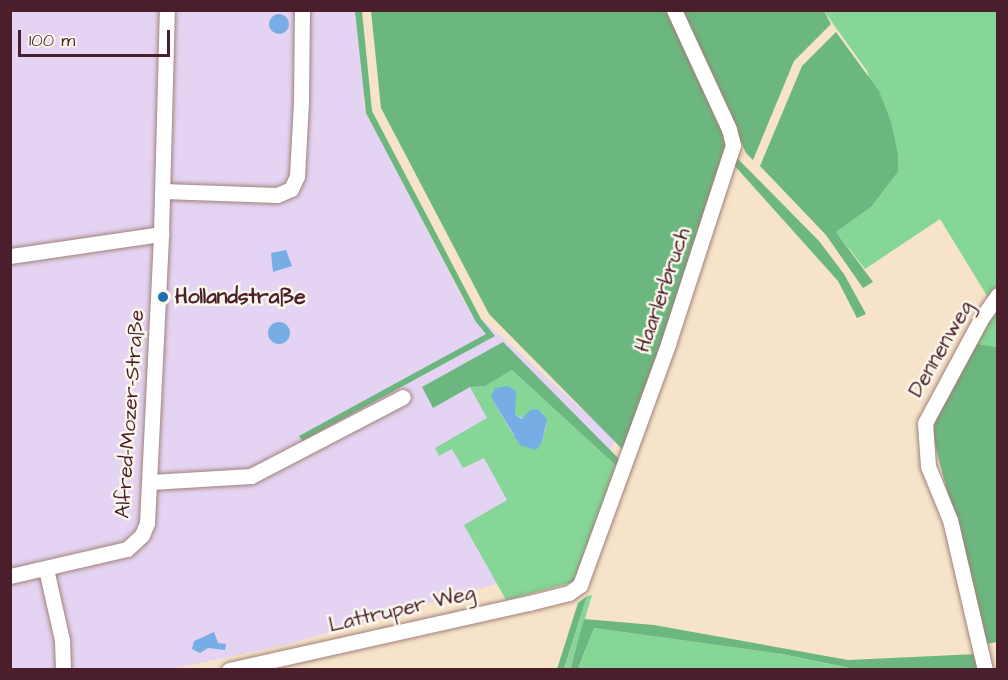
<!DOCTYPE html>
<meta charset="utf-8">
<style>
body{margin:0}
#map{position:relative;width:1008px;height:680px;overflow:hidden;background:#f6e3ca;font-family:"Architects Daughter",sans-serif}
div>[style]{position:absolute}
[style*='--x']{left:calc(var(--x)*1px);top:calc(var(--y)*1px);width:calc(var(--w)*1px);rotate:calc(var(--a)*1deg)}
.built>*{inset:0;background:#e4d3f2}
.green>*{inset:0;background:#85d697}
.forest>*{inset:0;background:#6cb780}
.water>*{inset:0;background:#76ade5}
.round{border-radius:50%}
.roads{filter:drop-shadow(0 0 2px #a0817a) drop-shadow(0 0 2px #a0817a)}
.minor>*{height:15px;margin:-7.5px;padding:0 7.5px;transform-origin:7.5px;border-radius:7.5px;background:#fff}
.dots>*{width:16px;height:16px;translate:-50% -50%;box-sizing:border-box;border:3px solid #fbf7ec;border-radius:50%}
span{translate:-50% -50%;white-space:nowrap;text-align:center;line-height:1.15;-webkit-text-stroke:5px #fbf7ec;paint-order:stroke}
.street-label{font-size:21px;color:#4a1f2b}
.poi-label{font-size:21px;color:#4a1f2b;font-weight:700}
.left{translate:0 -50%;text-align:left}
.frame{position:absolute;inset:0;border:12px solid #4a1f2b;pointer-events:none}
.scale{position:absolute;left:18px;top:30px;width:152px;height:27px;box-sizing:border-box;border:3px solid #4a1f2b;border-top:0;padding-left:8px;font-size:18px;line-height:21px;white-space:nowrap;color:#4a1f2b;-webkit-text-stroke:4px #fbf7ec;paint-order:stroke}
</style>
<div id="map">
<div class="built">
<div style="clip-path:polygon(10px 11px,361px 11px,364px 108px,466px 305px,615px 439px,574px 561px,289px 644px,172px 669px,11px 669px)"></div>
</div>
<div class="green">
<div style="clip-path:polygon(824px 11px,997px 11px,998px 291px,989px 299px,940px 219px,865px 269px,836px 232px,871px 207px,898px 172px,867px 71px)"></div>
<div style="clip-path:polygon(997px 301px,997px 347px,972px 343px)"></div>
<div style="clip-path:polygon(evenodd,512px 370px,623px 472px,578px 581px,506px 600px,464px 525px,507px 500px,484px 458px,463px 468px,452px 449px,439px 456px,435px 448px,487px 418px,470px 387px,485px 386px,512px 370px,491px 397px,515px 404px,515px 415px,546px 427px,542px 442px,513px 435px,491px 397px)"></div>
<div style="clip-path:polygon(592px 595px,570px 669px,564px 670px,587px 596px)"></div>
<div style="clip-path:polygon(594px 628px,782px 654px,853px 669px,578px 670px)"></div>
</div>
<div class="forest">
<div style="clip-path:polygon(355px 11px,362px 11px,372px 111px,481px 319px,495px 336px,302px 441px,299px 436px,486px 334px,476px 322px,366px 113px)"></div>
<div style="clip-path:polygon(371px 11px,667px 11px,729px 145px,629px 456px,489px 314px,381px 108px)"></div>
<div style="clip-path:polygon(681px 11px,824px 11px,831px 24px,794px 61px,753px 160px,746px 153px)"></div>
<div style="clip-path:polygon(836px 32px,879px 91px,891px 122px,898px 154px,898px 172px,871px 207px,836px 232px,873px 282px,863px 288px,826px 235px,760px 166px,802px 66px)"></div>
<div style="clip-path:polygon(736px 157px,819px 241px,844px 274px,866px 314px,857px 318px,838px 281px,734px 165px)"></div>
<div style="clip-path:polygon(503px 342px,625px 465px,623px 472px,512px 370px,485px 386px,470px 387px,433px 408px,422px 387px)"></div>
<div style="clip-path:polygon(972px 343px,997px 347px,997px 642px,987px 644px,933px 437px,935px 420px)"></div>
<div style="clip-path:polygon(587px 596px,564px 669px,557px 669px,578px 603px)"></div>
<div style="clip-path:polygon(584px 619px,654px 625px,848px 660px,977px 654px,981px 669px,854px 669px,782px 654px,594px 628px,578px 669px,570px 670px)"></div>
</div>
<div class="water">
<div class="round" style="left:269px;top:14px;width:20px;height:20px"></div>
<div style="clip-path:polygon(286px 250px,292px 266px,273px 272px,271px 253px)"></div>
<div class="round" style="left:268px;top:322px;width:22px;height:22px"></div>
<div style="clip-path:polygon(508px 386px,516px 391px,515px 415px,522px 419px,530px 410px,538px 409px,547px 419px,542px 442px,536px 450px,520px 445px,491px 397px,495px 388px)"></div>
<div style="clip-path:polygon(214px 632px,218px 643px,226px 644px,225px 650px,208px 648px,200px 653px,192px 649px,194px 641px)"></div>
</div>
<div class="roads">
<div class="minor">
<div style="--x:163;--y:191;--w:114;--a:2"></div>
<div style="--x:277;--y:195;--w:15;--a:-23"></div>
<div style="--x:291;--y:189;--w:14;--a:-65"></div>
<div style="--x:297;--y:176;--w:74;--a:-86.9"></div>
<div style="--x:301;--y:102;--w:92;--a:-89.4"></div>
<div style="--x:10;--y:256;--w:153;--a:-8.3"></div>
<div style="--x:151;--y:482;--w:100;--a:-3.4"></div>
<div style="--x:251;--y:476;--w:171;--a:-27.5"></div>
<div style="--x:46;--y:569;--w:73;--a:77.3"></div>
<div style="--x:62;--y:640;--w:30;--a:88"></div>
<div style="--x:10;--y:576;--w:120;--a:-13"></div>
<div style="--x:127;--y:549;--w:21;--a:-43"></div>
<div style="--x:142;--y:535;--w:13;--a:-67"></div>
<div style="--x:147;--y:523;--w:289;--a:-87.2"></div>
<div style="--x:161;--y:234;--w:224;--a:-88.5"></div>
<div style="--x:229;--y:670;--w:307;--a:-12.6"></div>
<div style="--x:529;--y:603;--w:41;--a:-14"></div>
<div style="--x:569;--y:593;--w:14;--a:-36"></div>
<div style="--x:580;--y:585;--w:257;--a:-69.9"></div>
<div style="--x:668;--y:344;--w:209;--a:-71.9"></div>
<div style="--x:733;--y:145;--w:16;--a:-104"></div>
<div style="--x:729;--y:129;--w:131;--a:-114.8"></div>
<div style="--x:985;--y:670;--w:154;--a:-103.1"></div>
<div style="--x:950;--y:520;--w:58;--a:-112.2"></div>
<div style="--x:928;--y:466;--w:43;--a:-94"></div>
<div style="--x:925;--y:423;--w:118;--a:-61.7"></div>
<div style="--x:981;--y:319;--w:29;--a:-55"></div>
</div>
</div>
<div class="dots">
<div style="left:163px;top:297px;background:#1f6fb2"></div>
</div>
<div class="street-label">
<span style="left:663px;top:290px;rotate:-71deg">Haarlerbruch</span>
<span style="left:941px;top:349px;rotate:-60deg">Dennenweg</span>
<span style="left:130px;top:414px;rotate:-86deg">Alfred-Mozer-Straße</span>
<span style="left:402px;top:609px;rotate:-13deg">Lattruper Weg</span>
</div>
<div class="poi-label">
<span class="left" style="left:175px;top:297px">Hollandstraße</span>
</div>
<div class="frame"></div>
<div class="scale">100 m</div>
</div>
